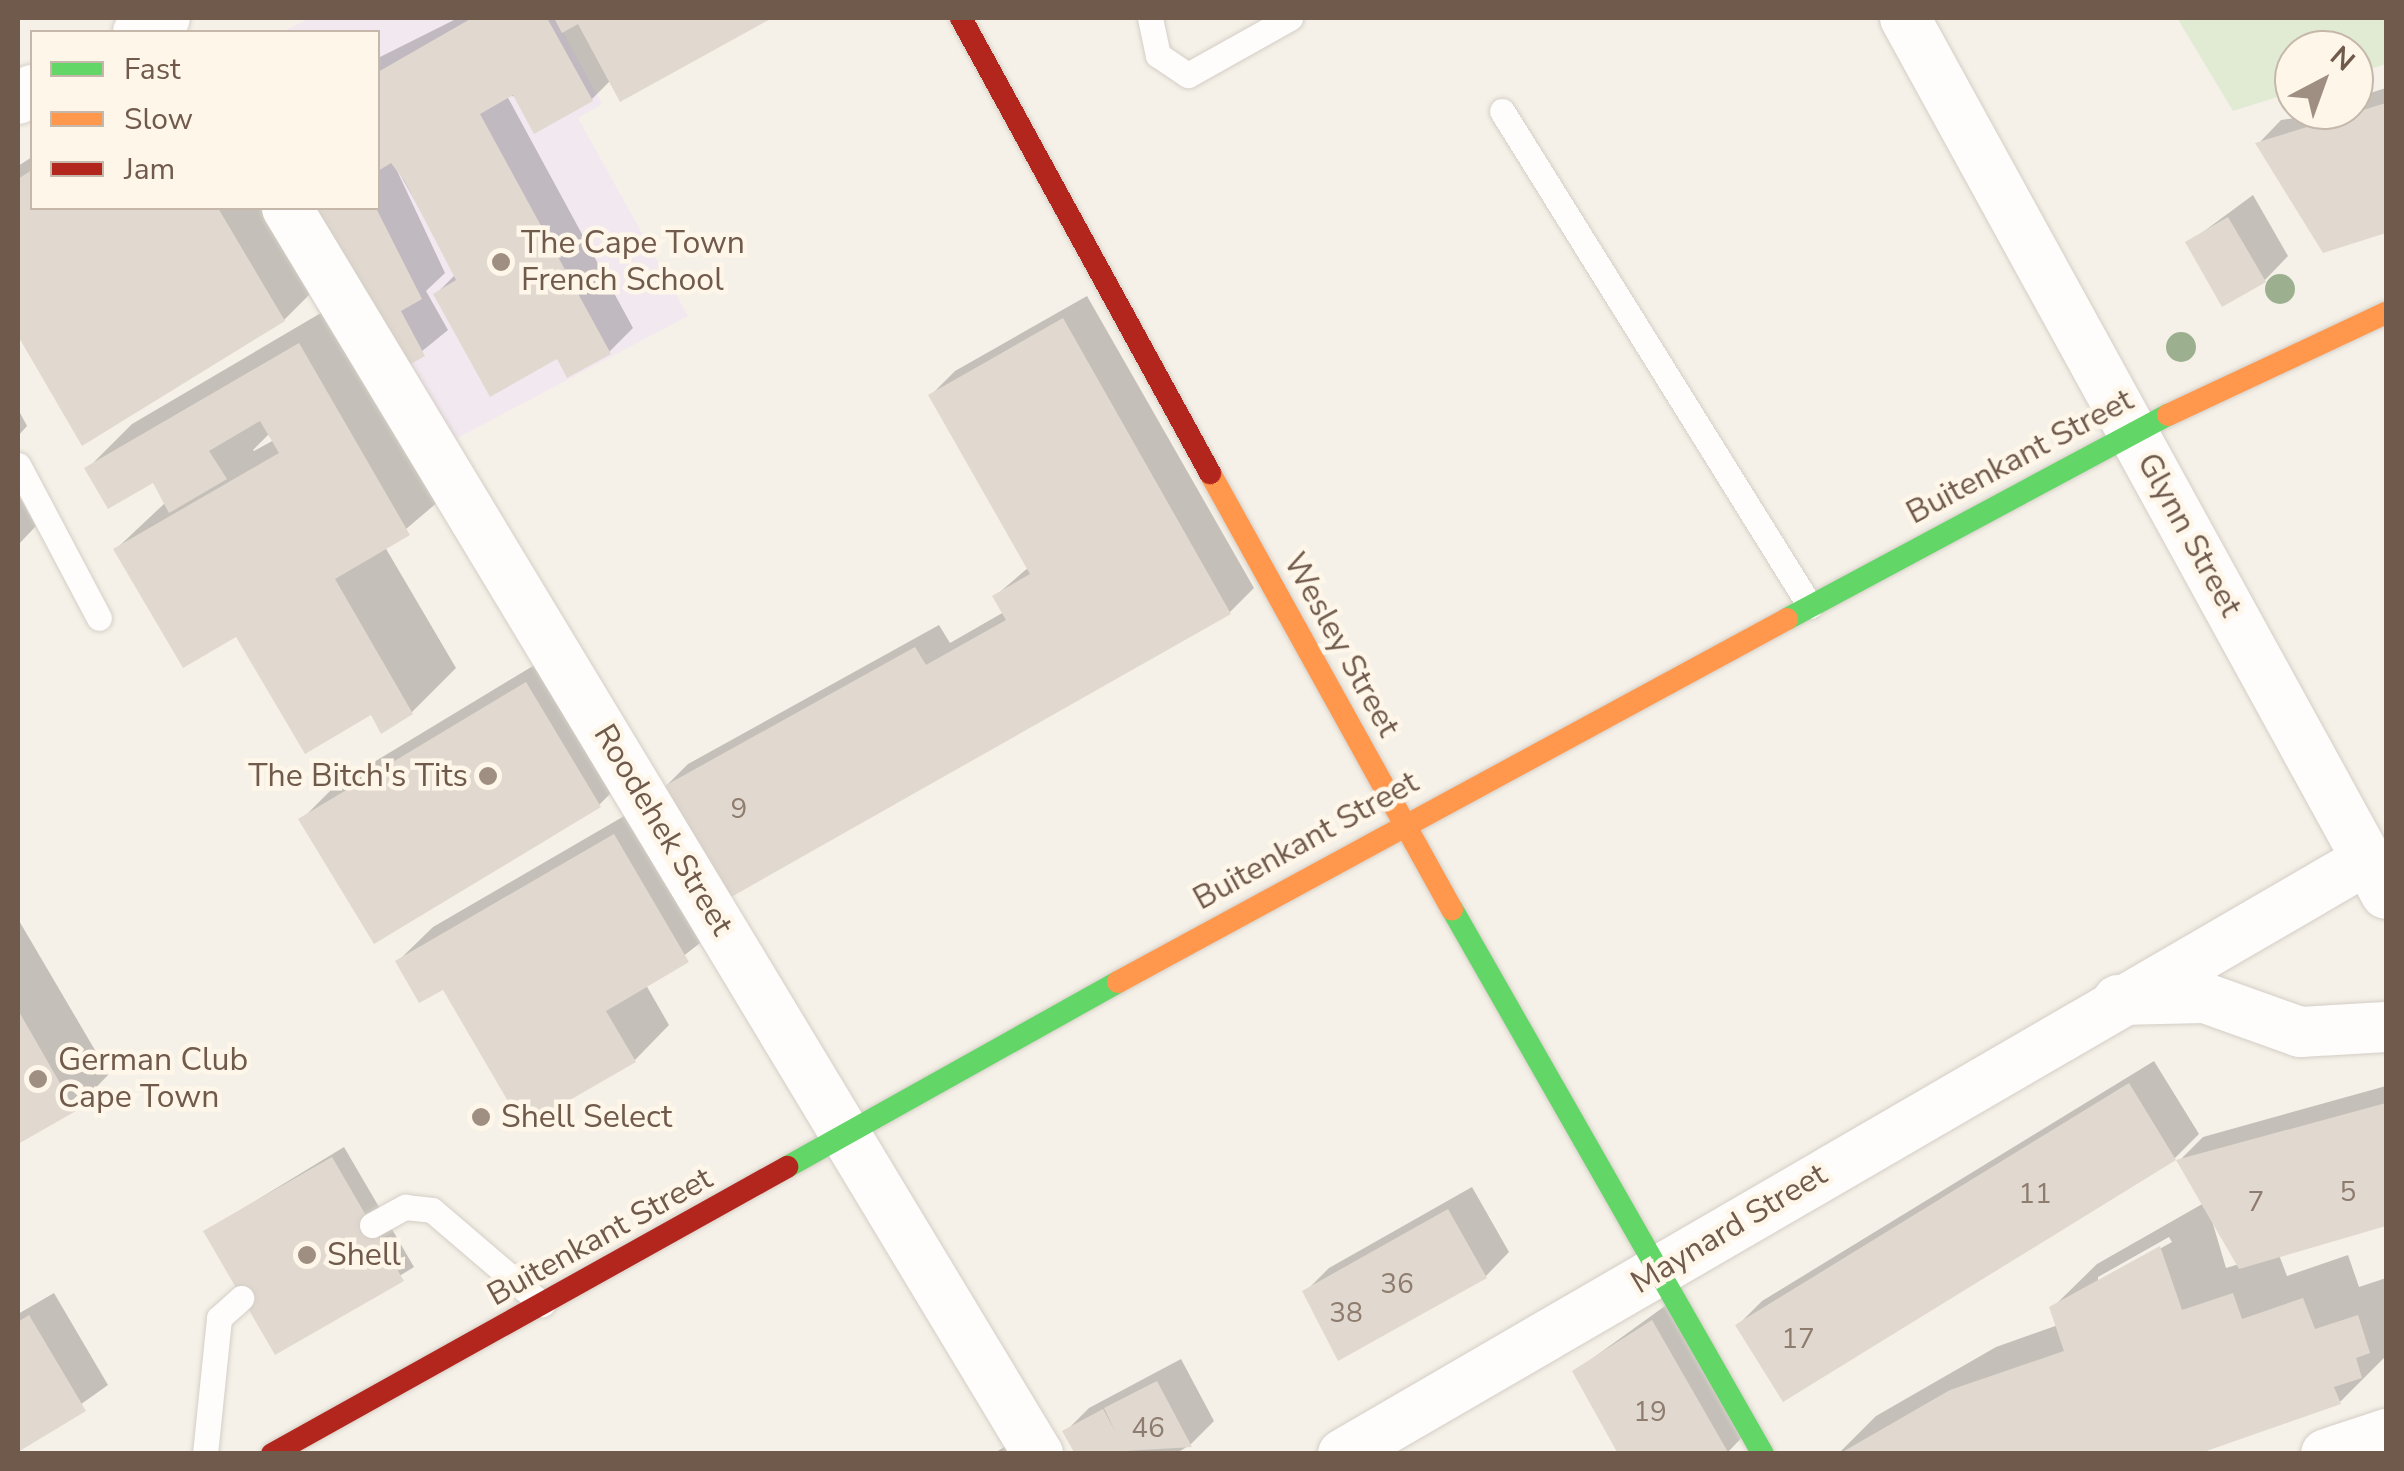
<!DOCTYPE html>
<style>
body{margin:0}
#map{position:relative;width:2404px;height:1471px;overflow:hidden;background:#f5f1e8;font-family:"Nunito Sans",sans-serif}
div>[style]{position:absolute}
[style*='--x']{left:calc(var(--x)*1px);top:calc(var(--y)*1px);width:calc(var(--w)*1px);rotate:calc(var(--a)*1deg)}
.education>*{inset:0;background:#f2e8f0}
.green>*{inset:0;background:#e1ebd4}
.shadow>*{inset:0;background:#0003}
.building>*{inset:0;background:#e1d9d0}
.roads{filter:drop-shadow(0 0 2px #d4cec6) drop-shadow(0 0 2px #d4cec6)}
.lane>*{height:25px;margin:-12.5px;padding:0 12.5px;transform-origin:12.5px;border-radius:12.5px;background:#fefdfc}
.street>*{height:50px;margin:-25px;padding:0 25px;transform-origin:25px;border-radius:25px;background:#fefdfc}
.fast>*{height:22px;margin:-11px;padding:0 11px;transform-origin:11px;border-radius:11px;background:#63d668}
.slow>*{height:22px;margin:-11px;padding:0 11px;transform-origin:11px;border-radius:11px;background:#ff974d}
.jam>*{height:22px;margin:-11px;padding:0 11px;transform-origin:11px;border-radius:11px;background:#b3261e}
.trees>*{width:30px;height:30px;margin:-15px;border-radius:50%;background:#9cb08f}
.dots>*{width:28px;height:28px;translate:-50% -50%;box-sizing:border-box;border:5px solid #fef6e9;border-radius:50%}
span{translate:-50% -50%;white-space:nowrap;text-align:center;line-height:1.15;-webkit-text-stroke:9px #fef6e9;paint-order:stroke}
.number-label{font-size:28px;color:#8e7c6e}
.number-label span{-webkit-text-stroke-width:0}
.poi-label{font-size:32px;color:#705a4b}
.left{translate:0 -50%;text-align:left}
.right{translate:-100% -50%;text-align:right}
.street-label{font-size:32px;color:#705a4b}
.frame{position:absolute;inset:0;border:20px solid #705a4b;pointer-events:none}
.legend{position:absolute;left:30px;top:30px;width:350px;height:180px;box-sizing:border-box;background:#fef6e9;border:2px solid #c5b8aa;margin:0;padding:12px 18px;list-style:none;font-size:30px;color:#705a4b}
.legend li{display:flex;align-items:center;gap:20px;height:50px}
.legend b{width:50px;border:2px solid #c5b8aa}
.north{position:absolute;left:2274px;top:30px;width:100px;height:100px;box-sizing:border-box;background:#fef6e9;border:2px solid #c5b8aa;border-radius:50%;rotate:41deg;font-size:28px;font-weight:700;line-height:40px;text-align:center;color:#705a4b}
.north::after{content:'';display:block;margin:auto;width:35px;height:45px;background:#9f8f82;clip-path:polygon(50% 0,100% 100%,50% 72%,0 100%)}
</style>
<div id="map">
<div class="education">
<div style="clip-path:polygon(310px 18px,556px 18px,602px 104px,578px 118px,688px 316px,450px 442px,312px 208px,378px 208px,378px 32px,282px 32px)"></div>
</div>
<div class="green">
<div style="clip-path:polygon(2177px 18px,2386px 18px,2386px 64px,2354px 74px,2354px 50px,2294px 50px,2294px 92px,2233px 111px)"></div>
</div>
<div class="shadow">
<div style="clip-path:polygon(458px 18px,767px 18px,621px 98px,611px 80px,592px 99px,507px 96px,633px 328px,609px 352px,558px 356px,436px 294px,456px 274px,392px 160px,445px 273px,426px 291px,448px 330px,410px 361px,319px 208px,378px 208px,378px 58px)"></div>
<div style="clip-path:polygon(2386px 88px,2386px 230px,2324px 250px,2258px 144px,2281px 120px,2354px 110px,2354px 98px)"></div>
<div style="clip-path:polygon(32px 157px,32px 208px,273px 208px,319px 285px,284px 320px,83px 442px,18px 331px,18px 166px)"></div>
<div style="clip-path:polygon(2253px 195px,2288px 256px,2265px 280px,2188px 243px)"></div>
<div style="clip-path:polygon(1087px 296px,1254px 588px,1230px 612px,664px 788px,688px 764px,939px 625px,950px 643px,1004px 612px,995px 596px,1029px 567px,931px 395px,955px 371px)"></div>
<div style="clip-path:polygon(evenodd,343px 300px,453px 489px,385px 547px,456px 668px,412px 712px,372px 712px,116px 549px,166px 502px,154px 480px,88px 468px,132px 424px,343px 300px,270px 433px,274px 440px,254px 451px,253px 450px,270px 433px)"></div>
<div style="clip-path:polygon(18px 409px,27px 426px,18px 436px)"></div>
<div style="clip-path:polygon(18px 494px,36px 526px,18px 545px)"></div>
<div style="clip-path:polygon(561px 649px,634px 770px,599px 805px,301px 820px,336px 785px)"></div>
<div style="clip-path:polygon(650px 801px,722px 926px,646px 985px,669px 1025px,635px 1060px,398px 961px,433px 927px)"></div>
<div style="clip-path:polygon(18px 919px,109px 1074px,75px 1109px,18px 1141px)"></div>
<div style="clip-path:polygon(2154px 1061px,2199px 1134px,2175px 1158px,1784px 1399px,1738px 1325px,1762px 1301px)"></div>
<div style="clip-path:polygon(evenodd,2386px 1086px,2386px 1223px,2279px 1255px,2287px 1276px,2348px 1255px,2359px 1287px,2386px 1278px,2384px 1358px,2340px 1402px,2190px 1454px,1838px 1454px,1876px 1416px,1996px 1347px,2058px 1325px,2052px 1308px,2097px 1264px,2204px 1203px,2180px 1160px,2203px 1137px,2386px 1086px,2210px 1214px,2239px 1264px,2226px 1268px,2210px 1214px,2386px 1086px,2169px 1237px,2172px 1242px,2098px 1283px,2098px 1277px,2169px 1237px)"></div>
<div style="clip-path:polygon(344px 1147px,414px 1267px,276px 1352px,206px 1231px)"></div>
<div style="clip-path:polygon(1472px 1187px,1509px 1252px,1486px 1276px,1305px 1292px,1329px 1268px)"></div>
<div style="clip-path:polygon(54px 1293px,108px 1385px,18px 1449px,18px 1314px)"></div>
<div style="clip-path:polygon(1676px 1298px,1751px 1428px,1728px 1452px,1575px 1371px)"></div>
<div style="clip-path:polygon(1181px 1359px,1214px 1421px,1190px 1445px,1175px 1454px,1078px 1454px,1065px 1432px,1089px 1408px)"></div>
<div style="clip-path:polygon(1017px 1439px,1026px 1454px,993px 1454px)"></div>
</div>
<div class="building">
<div style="clip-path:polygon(472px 18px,547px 18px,593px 101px,534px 134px,513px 95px,480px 114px,611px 354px,567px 378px,557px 359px,490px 397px,433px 294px,456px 280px,404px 180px,391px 163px,378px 171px,378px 72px)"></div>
<div style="clip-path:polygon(554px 18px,772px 18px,620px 102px,578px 24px,562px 33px)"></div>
<div style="clip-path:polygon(2386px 103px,2386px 233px,2323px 253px,2255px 143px)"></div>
<div style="clip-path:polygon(32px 170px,32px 208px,218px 208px,285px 321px,82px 446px,18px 336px,18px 179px)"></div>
<div style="clip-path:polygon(316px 208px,376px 208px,422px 299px,401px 311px,425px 356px,409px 365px)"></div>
<div style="clip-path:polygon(2228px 217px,2266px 282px,2222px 307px,2185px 242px)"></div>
<div style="clip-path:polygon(1063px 318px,1231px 614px,726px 900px,661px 788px,915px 647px,926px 665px,1006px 620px,992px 596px,1030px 574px,928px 395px)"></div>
<div style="clip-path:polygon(299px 343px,410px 535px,335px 579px,413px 714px,381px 734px,371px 715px,305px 754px,236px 637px,183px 668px,113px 549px,279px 453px,260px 421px,209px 451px,227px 479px,169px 513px,153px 483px,108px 509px,84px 468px)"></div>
<div style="clip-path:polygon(526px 682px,601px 807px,374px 944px,298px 819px)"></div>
<div style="clip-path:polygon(614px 834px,689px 962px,606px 1011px,636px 1062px,523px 1127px,443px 990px,419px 1003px,395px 961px)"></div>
<div style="clip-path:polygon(18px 1010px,76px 1111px,18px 1144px)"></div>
<div style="clip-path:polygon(2129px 1083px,2176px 1160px,2386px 1103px,2386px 1226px,2239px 1269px,2176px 1160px,1783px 1402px,1735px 1325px)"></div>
<div style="clip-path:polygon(332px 1157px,404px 1281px,275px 1355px,203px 1231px)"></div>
<div style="clip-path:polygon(1448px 1209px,1487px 1278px,1338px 1361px,1302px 1291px)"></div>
<div style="clip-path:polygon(2160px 1246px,2182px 1310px,2233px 1293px,2242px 1319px,2303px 1298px,2315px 1329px,2358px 1315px,2370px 1353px,2356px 1358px,2362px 1378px,2334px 1387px,2341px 1404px,2198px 1454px,1839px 1454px,1950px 1390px,2064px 1351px,2049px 1307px)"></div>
<div style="clip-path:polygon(29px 1315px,86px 1411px,18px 1452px,18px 1322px)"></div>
<div style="clip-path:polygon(1652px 1320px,1729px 1454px,1618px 1454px,1572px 1371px)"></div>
<div style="clip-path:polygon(1157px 1381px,1192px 1447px,1075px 1454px,1062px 1431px,1103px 1409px,1116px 1433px,1104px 1408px)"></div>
</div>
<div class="roads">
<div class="lane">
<div style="--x:1150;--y:18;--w:38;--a:78"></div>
<div style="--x:1158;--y:55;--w:36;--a:34"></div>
<div style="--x:1188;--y:75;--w:117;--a:-29.2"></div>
<div style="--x:1502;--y:111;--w:583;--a:58.11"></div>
<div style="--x:18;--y:465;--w:173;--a:62.1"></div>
<div style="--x:372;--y:1225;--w:38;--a:-29"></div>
<div style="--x:405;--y:1207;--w:27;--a:6"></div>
<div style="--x:432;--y:1210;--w:145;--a:40.5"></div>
<div style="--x:205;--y:1454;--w:137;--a:-84.1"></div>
<div style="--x:219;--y:1318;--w:30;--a:-42"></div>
</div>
<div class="street">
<div style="--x:1905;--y:18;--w:999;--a:61.23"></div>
<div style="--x:138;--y:32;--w:30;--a:-27"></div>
<div style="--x:18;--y:99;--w:17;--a:-33"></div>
<div style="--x:287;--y:208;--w:1455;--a:58.92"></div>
<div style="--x:2118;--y:1000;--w:87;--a:-1.3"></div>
<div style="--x:2205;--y:998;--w:101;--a:19.7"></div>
<div style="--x:2300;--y:1032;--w:86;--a:-3.3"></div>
<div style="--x:1343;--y:1454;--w:1185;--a:-30.13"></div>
<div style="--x:2326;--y:1454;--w:63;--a:-18.4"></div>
</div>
<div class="fast">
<div style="--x:1787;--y:619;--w:432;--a:-28.2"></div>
<div style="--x:1452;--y:909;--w:627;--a:60.29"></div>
<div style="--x:787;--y:1167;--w:379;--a:-29.2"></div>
</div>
<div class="slow">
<div style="--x:2168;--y:415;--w:241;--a:-25.1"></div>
<div style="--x:1210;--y:473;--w:499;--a:61"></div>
<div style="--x:1118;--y:982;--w:761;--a:-28.48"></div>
</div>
<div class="jam">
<div style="--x:961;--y:18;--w:519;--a:61.31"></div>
<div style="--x:272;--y:1454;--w:590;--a:-29.13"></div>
</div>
</div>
<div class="trees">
<div style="left:2280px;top:289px"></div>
<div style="left:2181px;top:347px"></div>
</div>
<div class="dots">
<div style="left:501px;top:262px;background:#9f8f82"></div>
<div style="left:488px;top:776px;background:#9f8f82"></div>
<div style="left:38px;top:1079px;background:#9f8f82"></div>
<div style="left:481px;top:1117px;background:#9f8f82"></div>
<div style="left:307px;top:1255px;background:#9f8f82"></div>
</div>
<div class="number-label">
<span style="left:739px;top:809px">9</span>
<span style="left:2348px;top:1192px">5</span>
<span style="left:2035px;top:1194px">11</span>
<span style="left:2256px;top:1202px">7</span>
<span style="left:1397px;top:1284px">36</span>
<span style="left:1346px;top:1313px">38</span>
<span style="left:1798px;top:1339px">17</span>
<span style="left:1650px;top:1412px">19</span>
<span style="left:1148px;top:1428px">46</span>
</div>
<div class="poi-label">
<span class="left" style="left:521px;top:262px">The Cape Town<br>French School</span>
<span class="right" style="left:468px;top:776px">The Bitch's Tits</span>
<span class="left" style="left:58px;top:1079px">German Club<br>Cape Town</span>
<span class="left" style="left:501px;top:1117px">Shell Select</span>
<span class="left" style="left:327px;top:1255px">Shell</span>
</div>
<div class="street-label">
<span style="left:2020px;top:457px;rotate:-28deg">Buitenkant Street</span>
<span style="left:2189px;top:535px;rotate:61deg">Glynn Street</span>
<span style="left:1341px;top:645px;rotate:61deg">Wesley Street</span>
<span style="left:663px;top:830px;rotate:59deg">Roodehek Street</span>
<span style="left:1306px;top:841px;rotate:-29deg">Buitenkant Street</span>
<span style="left:1729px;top:1229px;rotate:-31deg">Maynard Street</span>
<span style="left:600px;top:1237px;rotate:-29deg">Buitenkant Street</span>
</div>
<div class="frame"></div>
<ul class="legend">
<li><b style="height:12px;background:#63d668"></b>Fast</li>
<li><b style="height:12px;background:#ff974d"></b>Slow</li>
<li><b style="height:12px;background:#b3261e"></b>Jam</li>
</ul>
<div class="north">N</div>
</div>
